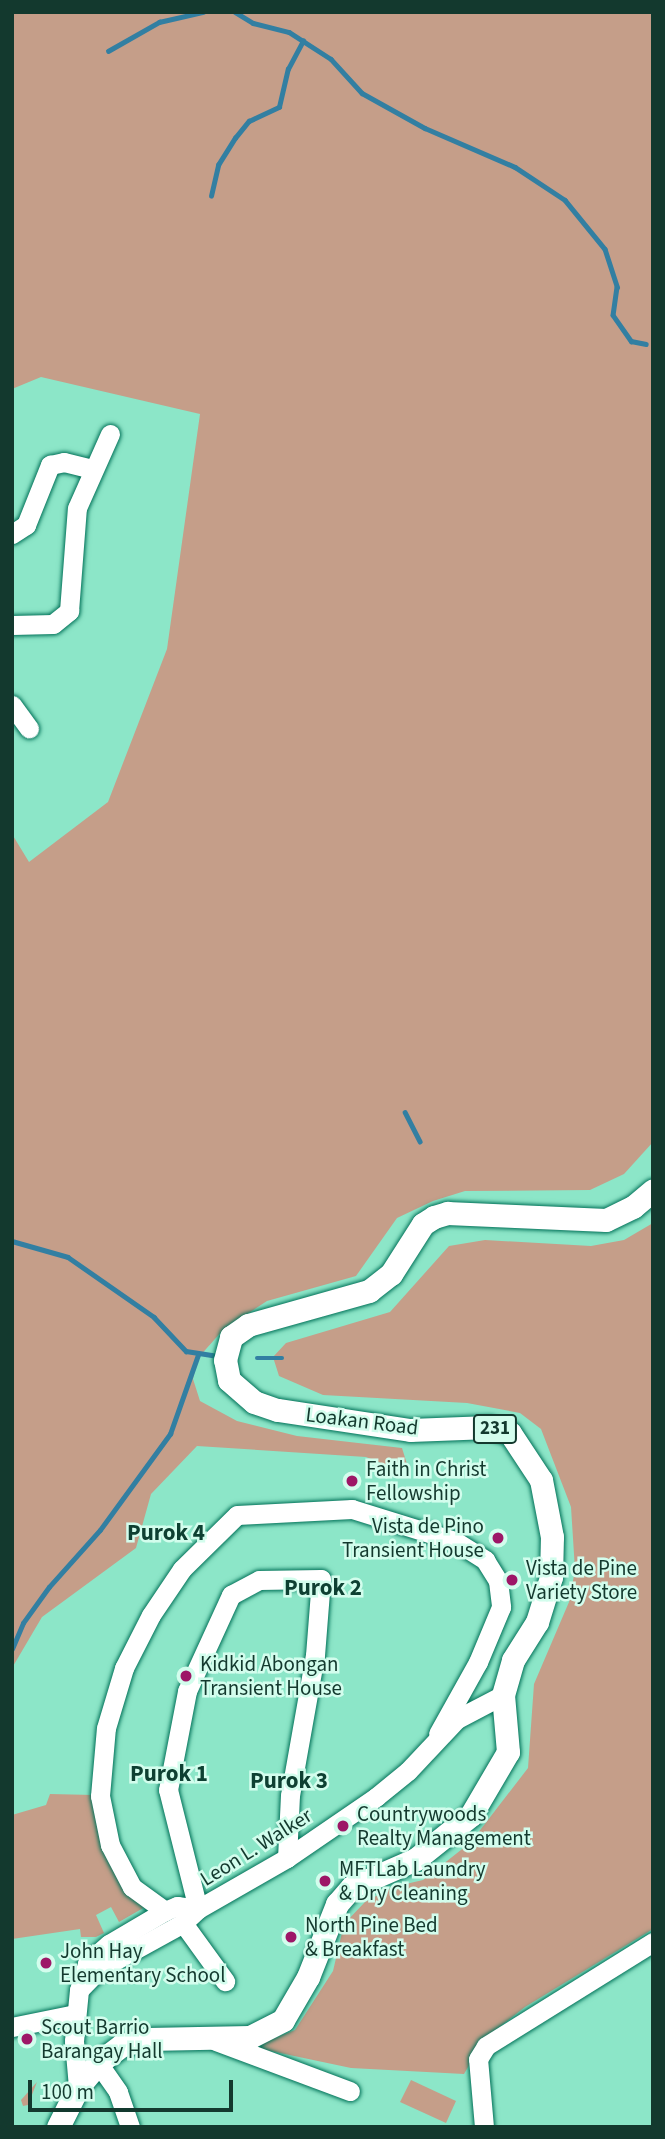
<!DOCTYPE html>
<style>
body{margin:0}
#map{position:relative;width:665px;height:2139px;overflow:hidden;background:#8ce6c8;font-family:"Source Sans 3",sans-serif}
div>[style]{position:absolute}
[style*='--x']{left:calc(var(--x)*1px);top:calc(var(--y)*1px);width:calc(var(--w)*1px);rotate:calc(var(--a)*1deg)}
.green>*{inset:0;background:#c59e89}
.stream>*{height:4.5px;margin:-2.25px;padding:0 2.25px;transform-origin:2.25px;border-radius:2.25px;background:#327fa2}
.roads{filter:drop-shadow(0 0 2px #007158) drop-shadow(0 0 2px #007158)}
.minor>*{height:19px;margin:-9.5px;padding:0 9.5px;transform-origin:9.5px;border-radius:9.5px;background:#fff}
.major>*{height:23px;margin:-11.5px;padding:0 11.5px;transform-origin:11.5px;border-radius:11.5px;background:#fff}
.dots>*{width:19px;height:19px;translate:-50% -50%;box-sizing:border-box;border:4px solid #d3fded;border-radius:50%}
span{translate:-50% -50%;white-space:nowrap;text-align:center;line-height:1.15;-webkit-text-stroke:5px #d3fded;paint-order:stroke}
.shield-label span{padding:2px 5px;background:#d3fded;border:2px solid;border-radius:5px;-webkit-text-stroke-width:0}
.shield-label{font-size:19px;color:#13392e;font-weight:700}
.street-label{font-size:21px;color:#13392e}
.poi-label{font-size:21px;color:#13392e}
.left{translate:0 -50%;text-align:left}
.right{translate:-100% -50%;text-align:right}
.neighbourhood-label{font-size:23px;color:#0e4032;font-weight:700}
.frame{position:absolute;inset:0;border:14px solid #13392e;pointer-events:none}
.scale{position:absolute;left:28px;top:2080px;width:205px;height:32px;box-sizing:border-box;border:4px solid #13392e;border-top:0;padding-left:9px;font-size:21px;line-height:24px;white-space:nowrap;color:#13392e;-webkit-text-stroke:5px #d3fded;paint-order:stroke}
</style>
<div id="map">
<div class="green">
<div style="clip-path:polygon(12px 12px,653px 12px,653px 1142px,624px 1174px,590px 1190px,465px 1191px,433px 1201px,397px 1218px,356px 1276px,267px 1301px,223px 1330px,198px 1358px,193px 1379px,200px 1401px,237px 1421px,297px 1436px,402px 1448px,407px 1464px,393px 1468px,366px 1457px,197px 1446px,151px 1494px,136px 1548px,42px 1617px,12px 1668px,12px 834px,29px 862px,108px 802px,167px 649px,200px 414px,41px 377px,12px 389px)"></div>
<div style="clip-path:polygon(653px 1223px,653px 1929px,525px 2007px,485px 2038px,464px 2074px,351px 2068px,252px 2047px,295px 2030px,333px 1971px,344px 1924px,365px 1902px,393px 1887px,423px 1880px,471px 1842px,528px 1768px,534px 1684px,569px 1602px,575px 1570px,571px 1507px,541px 1429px,520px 1413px,467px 1403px,323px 1395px,279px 1376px,273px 1357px,286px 1343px,390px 1312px,449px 1246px,485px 1240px,591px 1246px,624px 1240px)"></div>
<div style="clip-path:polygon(50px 1794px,93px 1795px,145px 1907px,119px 1922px,111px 1907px,96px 1915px,104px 1933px,96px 1937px,81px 1937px,80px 1929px,12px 1939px,12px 1815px,46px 1805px)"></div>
<div style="clip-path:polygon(411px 2080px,456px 2101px,446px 2123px,400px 2102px)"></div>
<div style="clip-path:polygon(37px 2082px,28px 2105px,23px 2106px,21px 2100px)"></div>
</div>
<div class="stream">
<div style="--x:235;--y:12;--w:21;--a:31"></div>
<div style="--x:253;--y:23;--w:37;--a:14"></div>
<div style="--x:289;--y:32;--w:50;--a:32.7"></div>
<div style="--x:331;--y:59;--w:46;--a:47.6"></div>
<div style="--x:362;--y:93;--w:72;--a:29.1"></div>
<div style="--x:425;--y:128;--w:98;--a:23.4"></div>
<div style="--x:515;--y:167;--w:60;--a:33.4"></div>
<div style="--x:565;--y:200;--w:63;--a:50.8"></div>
<div style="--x:605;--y:249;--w:40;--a:72"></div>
<div style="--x:617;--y:287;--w:28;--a:98"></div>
<div style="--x:613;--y:315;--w:32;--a:55"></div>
<div style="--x:631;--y:341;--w:15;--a:11"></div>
<div style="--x:108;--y:51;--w:59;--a:-29.6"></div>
<div style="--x:159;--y:22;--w:45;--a:-12.8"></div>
<div style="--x:211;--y:196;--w:32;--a:-77"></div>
<div style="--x:218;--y:165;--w:32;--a:-58"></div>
<div style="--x:235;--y:138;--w:22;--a:-51"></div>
<div style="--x:249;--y:121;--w:33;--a:-25"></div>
<div style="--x:279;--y:107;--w:39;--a:-77"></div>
<div style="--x:288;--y:69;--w:32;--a:-62"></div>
<div style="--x:405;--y:1112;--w:33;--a:63"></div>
<div style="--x:12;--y:1241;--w:58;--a:15.9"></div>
<div style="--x:68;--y:1257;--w:105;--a:34.9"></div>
<div style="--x:154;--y:1317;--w:47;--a:46.7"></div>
<div style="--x:186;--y:1351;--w:32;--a:9"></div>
<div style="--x:257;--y:1358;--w:25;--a:0"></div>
<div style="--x:12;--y:1649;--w:28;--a:-67"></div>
<div style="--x:23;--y:1623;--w:44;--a:-54.2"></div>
<div style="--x:49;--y:1587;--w:76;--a:-48.2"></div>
<div style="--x:100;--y:1530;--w:119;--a:-53.9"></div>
<div style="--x:170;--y:1434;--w:84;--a:-70.5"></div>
</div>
<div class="roads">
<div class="minor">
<div style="--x:12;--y:534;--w:17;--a:-33"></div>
<div style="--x:26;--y:525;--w:65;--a:-68.2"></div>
<div style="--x:50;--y:465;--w:14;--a:-12"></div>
<div style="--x:64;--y:462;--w:29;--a:14"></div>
<div style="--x:12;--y:625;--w:41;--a:-1.4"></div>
<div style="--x:53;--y:624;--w:21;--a:-39"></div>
<div style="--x:69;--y:611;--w:103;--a:-85.6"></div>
<div style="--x:77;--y:508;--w:81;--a:-66"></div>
<div style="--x:12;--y:705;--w:29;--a:54"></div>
<div style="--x:198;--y:1909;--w:123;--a:-104.1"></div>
<div style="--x:168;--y:1790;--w:101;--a:-79.1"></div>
<div style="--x:187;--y:1691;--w:106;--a:-65.4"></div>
<div style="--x:231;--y:1595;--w:32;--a:-28"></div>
<div style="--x:259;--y:1580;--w:62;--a:-0.9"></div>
<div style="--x:321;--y:1579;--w:76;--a:94.5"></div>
<div style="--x:315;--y:1655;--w:142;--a:100.1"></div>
<div style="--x:290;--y:1795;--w:63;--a:92.7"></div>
<div style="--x:165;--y:1911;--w:41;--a:-144"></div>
<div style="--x:132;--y:1887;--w:47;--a:-117.6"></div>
<div style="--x:110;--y:1845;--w:50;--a:-101.5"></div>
<div style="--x:100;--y:1796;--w:68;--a:-85"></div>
<div style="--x:106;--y:1728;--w:63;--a:-73.3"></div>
<div style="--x:124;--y:1668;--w:59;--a:-63"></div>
<div style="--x:151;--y:1615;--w:55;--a:-56"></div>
<div style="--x:182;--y:1569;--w:77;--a:-44.5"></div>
<div style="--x:237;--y:1515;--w:115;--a:-3"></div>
<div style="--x:352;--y:1509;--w:108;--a:17.3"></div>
<div style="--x:455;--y:1541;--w:36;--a:32"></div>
<div style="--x:485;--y:1560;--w:25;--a:58"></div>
<div style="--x:498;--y:1581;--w:26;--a:83"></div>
<div style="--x:501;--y:1607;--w:60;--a:112.7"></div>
<div style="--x:478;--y:1662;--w:82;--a:119.1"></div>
<div style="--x:183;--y:1923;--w:72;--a:54.1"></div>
<div style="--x:79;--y:1990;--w:28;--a:-46"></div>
<div style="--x:98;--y:1970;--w:97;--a:-28.9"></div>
<div style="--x:183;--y:1923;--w:21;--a:-43"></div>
<div style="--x:198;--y:1909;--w:103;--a:-29.8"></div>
<div style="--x:287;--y:1858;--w:108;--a:-34.4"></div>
<div style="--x:376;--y:1797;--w:41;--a:-39.1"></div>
<div style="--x:408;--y:1771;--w:71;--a:-46.7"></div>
<div style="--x:457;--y:1719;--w:52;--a:-27.6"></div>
<div style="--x:12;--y:2027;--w:65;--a:-11.5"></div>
<div style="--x:216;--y:2041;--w:143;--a:20.5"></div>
<div style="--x:98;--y:2063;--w:35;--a:55"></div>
<div style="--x:118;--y:2092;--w:37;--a:71"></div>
<div style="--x:78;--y:2087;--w:46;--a:-95"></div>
<div style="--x:74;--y:2041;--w:51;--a:-84.4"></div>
<div style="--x:79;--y:1990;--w:28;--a:-73"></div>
<div style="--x:87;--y:1963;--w:29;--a:-41"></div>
<div style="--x:109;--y:1944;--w:65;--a:-30.5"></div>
<div style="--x:165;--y:1911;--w:13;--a:-23"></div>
<div style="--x:177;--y:1906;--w:21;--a:8"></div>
<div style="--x:484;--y:2127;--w:68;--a:-95"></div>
<div style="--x:478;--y:2059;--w:15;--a:-58"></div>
<div style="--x:486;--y:2046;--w:197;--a:-31.9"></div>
</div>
<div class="major">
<div style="--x:58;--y:2127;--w:45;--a:-63.4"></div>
<div style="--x:78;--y:2087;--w:31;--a:-50"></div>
<div style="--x:98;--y:2063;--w:30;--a:-37"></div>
<div style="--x:122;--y:2045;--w:26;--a:-13"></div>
<div style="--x:147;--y:2039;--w:103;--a:-1.1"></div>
<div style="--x:250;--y:2037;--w:37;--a:-27"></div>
<div style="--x:283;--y:2020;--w:50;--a:-59.8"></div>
<div style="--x:308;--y:1977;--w:79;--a:-68.3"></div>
<div style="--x:337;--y:1904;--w:23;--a:-49"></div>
<div style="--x:352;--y:1887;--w:70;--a:-23.6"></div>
<div style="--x:416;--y:1859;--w:70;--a:-38.7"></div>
<div style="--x:471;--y:1815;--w:73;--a:-59.6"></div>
<div style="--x:508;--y:1752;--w:57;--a:-95"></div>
<div style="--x:503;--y:1695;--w:36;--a:-74"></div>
<div style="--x:513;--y:1660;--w:45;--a:-57.7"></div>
<div style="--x:537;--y:1622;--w:47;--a:-72.7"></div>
<div style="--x:551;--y:1577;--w:40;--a:-88.6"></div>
<div style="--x:552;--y:1537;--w:58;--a:-100.9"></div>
<div style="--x:541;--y:1480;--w:56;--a:-123.4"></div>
<div style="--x:510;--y:1433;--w:22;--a:-164"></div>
<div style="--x:489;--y:1427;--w:79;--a:177.8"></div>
<div style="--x:410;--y:1430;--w:134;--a:-171.4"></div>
<div style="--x:277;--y:1410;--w:24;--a:-161"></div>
<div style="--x:254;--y:1402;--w:33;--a:-139"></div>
<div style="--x:229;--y:1380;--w:20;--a:-101"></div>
<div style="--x:225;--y:1360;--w:24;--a:-75"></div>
<div style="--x:231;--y:1337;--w:21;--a:-35"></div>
<div style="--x:248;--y:1325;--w:126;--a:-15.7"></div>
<div style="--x:369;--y:1291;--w:28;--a:-38"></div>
<div style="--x:391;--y:1274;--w:59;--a:-57.4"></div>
<div style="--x:423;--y:1224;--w:13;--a:-32"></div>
<div style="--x:434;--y:1217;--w:14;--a:-17"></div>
<div style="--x:447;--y:1213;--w:159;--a:2.5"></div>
<div style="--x:606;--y:1220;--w:30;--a:-26"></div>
<div style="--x:633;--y:1207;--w:26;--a:-40"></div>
</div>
</div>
<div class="dots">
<div style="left:352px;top:1481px;background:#9d1767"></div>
<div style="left:498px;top:1538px;background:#9d1767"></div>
<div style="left:512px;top:1580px;background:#9d1767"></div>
<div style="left:186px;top:1676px;background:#9d1767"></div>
<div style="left:343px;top:1826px;background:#9d1767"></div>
<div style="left:325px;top:1881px;background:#9d1767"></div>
<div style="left:291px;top:1937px;background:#9d1767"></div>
<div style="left:46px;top:1963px;background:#9d1767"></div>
<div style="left:27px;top:2039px;background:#9d1767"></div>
</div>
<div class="shield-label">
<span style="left:495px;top:1429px">231</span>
</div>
<div class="street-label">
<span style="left:362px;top:1421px;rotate:7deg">Loakan Road</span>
<span style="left:256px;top:1847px;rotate:-32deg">Leon L. Walker</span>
</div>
<div class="poi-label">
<span class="left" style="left:366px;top:1481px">Faith in Christ<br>Fellowship</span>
<span class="right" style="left:484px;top:1538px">Vista de Pino<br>Transient House</span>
<span class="left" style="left:526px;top:1580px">Vista de Pine<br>Variety Store</span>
<span class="left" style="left:200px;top:1676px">Kidkid Abongan<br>Transient House</span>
<span class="left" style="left:357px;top:1826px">Countrywoods<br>Realty Management</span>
<span class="left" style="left:339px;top:1881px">MFTLab Laundry<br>&amp; Dry Cleaning</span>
<span class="left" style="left:305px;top:1937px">North Pine Bed<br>&amp; Breakfast</span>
<span class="left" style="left:60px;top:1963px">John Hay<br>Elementary School</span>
<span class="left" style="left:41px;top:2039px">Scout Barrio<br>Barangay Hall</span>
</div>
<div class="neighbourhood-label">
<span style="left:166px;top:1533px">Purok 4</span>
<span style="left:323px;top:1588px">Purok 2</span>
<span style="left:169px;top:1774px">Purok 1</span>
<span style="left:289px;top:1781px">Purok 3</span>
</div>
<div class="frame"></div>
<div class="scale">100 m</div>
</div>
